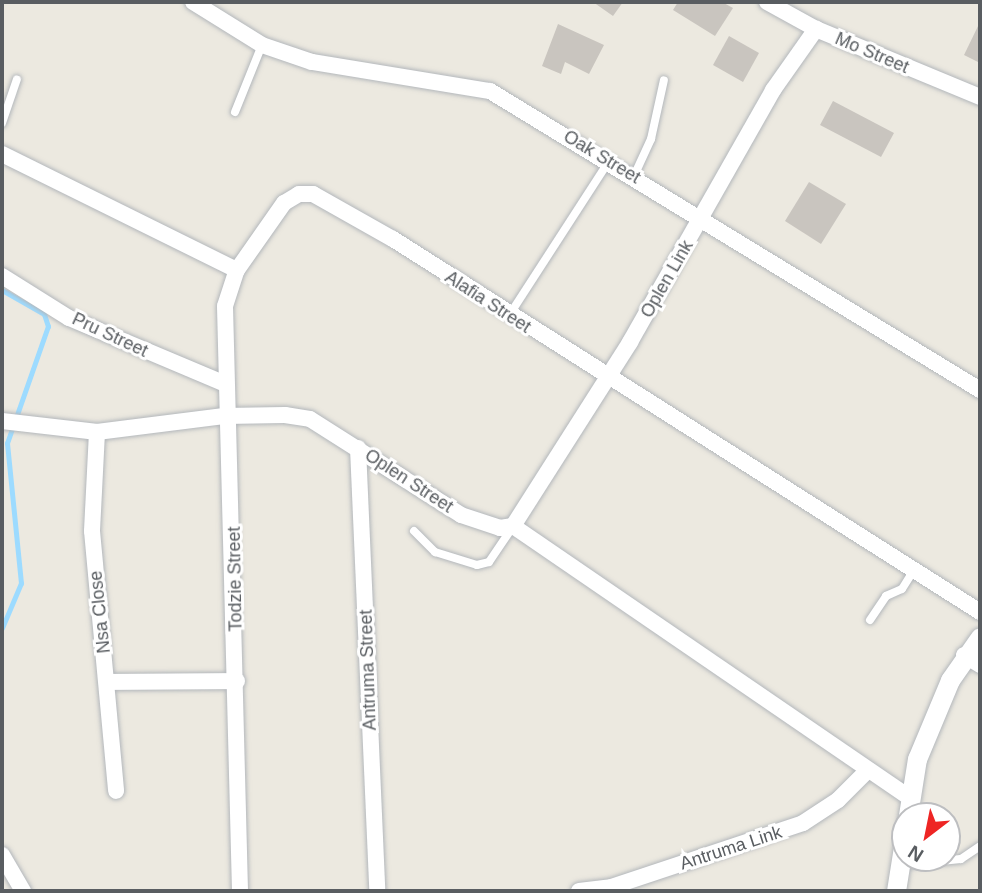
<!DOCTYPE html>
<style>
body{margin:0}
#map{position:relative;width:982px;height:893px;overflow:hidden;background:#ece9e0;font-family:Helvetica,sans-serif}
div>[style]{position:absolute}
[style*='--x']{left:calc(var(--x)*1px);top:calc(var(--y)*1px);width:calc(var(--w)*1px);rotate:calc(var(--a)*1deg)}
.stream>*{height:5px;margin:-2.5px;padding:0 2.5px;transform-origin:2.5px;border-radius:2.5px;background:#9ddbff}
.building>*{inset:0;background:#c9c5bf}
.roads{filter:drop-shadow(0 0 2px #b3b7bb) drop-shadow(0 0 2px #b3b7bb)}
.service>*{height:8px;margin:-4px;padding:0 4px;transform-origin:4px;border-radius:4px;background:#fff}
.minor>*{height:16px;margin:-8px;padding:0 8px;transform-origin:8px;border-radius:8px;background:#fff}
.tertiary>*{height:19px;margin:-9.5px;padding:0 9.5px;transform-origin:9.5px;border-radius:9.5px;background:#fff}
span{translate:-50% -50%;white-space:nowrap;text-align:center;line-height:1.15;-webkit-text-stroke:6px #fff;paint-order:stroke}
.street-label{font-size:18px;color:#595d61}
.frame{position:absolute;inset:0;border:4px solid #595d61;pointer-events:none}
.north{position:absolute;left:891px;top:802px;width:70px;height:70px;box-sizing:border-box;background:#fff;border:2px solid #bdbec0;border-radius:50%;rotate:212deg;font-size:19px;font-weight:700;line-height:28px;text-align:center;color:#595d61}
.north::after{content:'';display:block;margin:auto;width:24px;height:32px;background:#ee2524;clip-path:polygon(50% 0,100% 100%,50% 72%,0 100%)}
</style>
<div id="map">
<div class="stream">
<div style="--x:2;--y:290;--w:48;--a:29.7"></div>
<div style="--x:44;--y:314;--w:13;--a:72"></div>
<div style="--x:48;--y:326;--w:124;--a:109.3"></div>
<div style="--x:7;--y:443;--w:141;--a:84.3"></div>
<div style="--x:21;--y:583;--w:49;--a:112.9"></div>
</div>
<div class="building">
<div style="clip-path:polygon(593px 2px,623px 2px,613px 16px)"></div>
<div style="clip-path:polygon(678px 2px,722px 2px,733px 8px,715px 36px,673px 10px)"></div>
<div style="clip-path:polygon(980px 22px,980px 63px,964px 55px)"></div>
<div style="clip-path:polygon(558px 24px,604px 45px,589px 74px,565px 62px,561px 74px,542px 66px)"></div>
<div style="clip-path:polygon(729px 36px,759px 53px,743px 82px,713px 65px)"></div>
<div style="clip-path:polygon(833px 101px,894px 133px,881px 157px,820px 125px)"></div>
<div style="clip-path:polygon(809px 182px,846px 204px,821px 244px,785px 221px)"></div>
</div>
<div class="roads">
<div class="service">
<div style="--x:235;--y:112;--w:72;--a:-68.1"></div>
<div style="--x:2;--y:123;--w:46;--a:-71.2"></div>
<div style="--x:634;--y:176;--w:41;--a:-65.3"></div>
<div style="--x:651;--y:139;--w:60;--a:-77.6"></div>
<div style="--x:510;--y:314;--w:182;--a:-57.1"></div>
<div style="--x:414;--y:531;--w:30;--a:45"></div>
<div style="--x:435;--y:552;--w:44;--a:17.2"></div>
<div style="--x:477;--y:565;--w:12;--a:-14"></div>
<div style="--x:489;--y:562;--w:41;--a:-55.9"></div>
<div style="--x:870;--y:620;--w:29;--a:-56"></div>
<div style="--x:886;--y:596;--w:17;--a:-24"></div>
<div style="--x:902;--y:589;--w:22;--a:-58"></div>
<div style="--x:901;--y:865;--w:60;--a:-5.7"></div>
<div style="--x:961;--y:859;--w:23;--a:-34"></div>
</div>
<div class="minor">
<div style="--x:193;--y:2;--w:81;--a:31.9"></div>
<div style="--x:262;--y:45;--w:53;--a:18.8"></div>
<div style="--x:312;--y:62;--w:180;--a:9.3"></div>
<div style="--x:490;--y:91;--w:574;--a:31.39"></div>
<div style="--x:767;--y:2;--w:56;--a:28.9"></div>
<div style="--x:816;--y:29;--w:178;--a:22.5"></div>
<div style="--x:2;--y:154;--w:262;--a:26.3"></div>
<div style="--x:2;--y:276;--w:79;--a:32.1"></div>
<div style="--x:69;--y:318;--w:167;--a:22.9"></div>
<div style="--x:2;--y:421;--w:96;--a:6.6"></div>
<div style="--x:97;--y:432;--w:128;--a:-7.2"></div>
<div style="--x:224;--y:416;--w:61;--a:-0.9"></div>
<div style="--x:285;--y:415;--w:25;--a:9"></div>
<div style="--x:310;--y:419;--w:179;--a:32.4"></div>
<div style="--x:461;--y:515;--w:41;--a:18.4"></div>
<div style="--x:500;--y:528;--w:13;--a:-9"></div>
<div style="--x:513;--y:526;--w:478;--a:34.4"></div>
<div style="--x:97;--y:432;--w:99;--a:92.9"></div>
<div style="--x:92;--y:531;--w:261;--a:84.7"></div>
<div style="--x:358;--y:448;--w:443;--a:87.5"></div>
<div style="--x:513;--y:526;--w:218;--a:-57.5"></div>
<div style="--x:630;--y:342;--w:290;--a:-60.4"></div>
<div style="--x:773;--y:90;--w:75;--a:-54.8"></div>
<div style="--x:964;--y:655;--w:19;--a:32"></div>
<div style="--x:108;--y:682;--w:129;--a:-0.4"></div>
<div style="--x:2;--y:855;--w:42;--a:59.7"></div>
<div style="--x:240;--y:891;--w:585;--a:-91.47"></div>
<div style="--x:225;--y:306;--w:38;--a:-72"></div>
<div style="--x:237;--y:270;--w:82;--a:-55"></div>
<div style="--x:284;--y:203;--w:17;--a:-31"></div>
<div style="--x:299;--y:194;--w:14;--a:0"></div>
<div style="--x:313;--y:194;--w:92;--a:29.4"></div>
<div style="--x:393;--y:239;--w:695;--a:32.43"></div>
<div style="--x:579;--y:891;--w:32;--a:-7"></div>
<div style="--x:611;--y:887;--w:202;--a:-18.4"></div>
<div style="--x:803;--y:823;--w:42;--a:-33.3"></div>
<div style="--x:838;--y:800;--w:41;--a:-45"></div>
</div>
<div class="tertiary">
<div style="--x:896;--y:891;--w:134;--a:-81"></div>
<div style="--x:917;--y:759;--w:86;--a:-67.3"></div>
<div style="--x:950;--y:680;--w:52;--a:-55.1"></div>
</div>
</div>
<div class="street-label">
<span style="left:872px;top:53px;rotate:23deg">Mo Street</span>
<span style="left:602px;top:157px;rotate:31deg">Oak Street</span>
<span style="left:667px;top:279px;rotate:-60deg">Oplen Link</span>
<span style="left:488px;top:302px;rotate:33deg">Alafia Street</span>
<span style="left:110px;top:335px;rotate:25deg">Pru Street</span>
<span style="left:409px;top:481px;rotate:33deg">Oplen Street</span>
<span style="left:235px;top:579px;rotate:-91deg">Todzie Street</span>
<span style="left:100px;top:612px;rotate:-96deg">Nsa Close</span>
<span style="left:368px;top:670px;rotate:-92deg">Antruma Street</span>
<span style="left:731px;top:848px;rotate:-18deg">Antruma Link</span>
</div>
<div class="frame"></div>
<div class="north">N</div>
</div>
